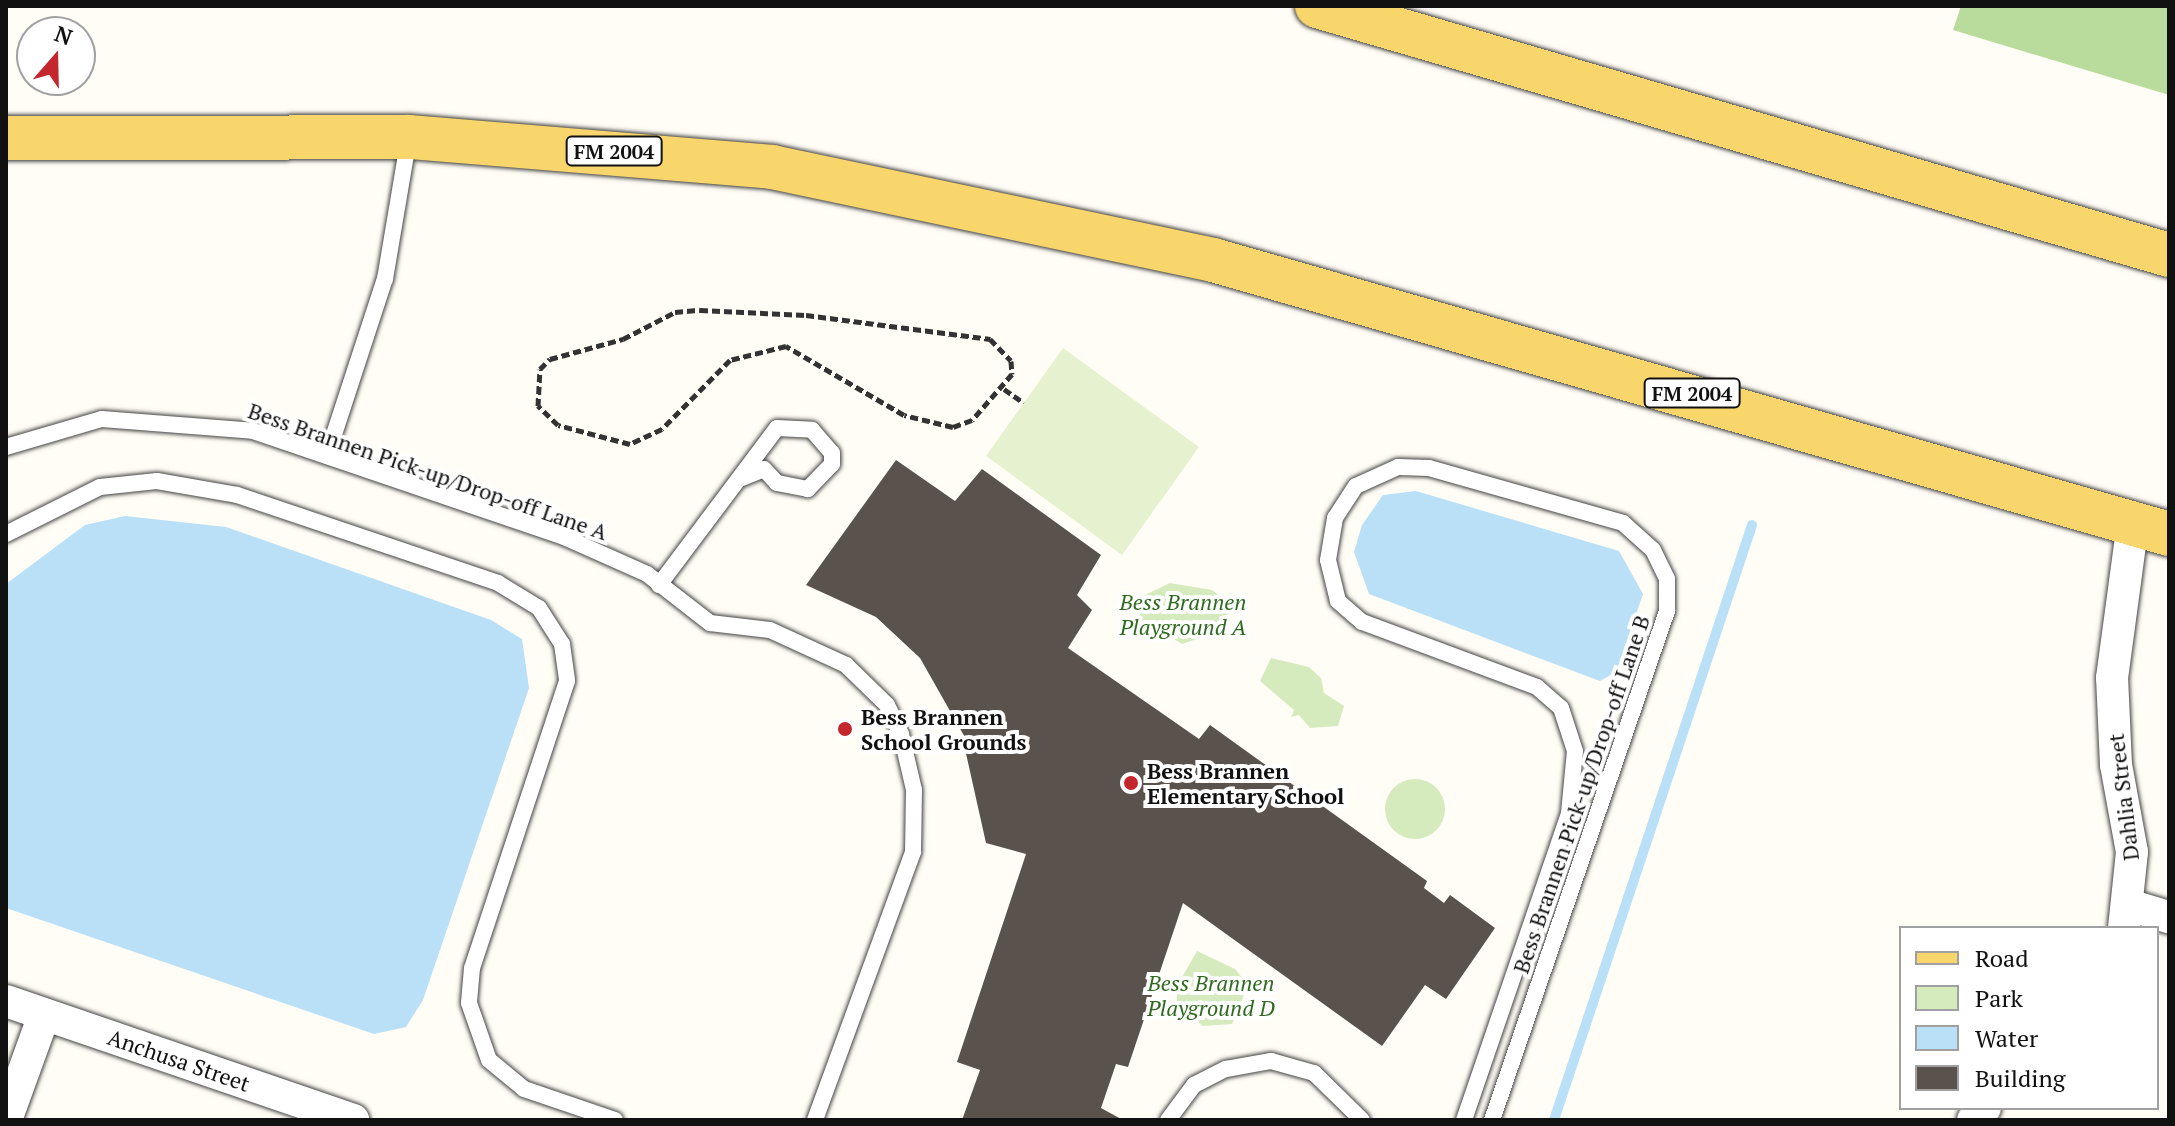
<!DOCTYPE html>
<style>
body{margin:0}
#map{position:relative;width:2175px;height:1126px;overflow:hidden;background:#fffdf5;font-family:"PT Serif",serif}
div>[style]{position:absolute}
[style*='--x']{left:calc(var(--x)*1px);top:calc(var(--y)*1px);width:calc(var(--w)*1px);rotate:calc(var(--a)*1deg)}
.green>*{inset:0;background:#d5ebbd}
.round{border-radius:50%}
.forest>*{inset:0;background:#b9dc9c}
.pitch>*{inset:0;background:#e6f2cf}
.water>*{inset:0;background:#b9e0f7}
.stream>*{height:10px;margin:-5px;padding:0 5px;transform-origin:5px;border-radius:5px;background:#b9e0f7}
.building>*{inset:0;background:#5a524d}
.path>*{height:5px;margin-top:-2.5px;transform-origin:0;background:repeating-linear-gradient(90deg,#333 0 8px,transparent 0 12px)}
.roads{filter:drop-shadow(0 0 2px #444) drop-shadow(0 0 2px #444)}
.lane>*{height:16px;margin:-8px;padding:0 8px;transform-origin:8px;border-radius:8px;background:#fff}
.street>*{height:32px;margin:-16px;padding:0 16px;transform-origin:16px;border-radius:16px;background:#fff}
.primary>*{height:44px;margin:-22px;padding:0 22px;transform-origin:22px;border-radius:22px;background:#f9d66b}
.dots>*{width:22px;height:22px;translate:-50% -50%;box-sizing:border-box;border:4px solid #fff;border-radius:50%}
span{translate:-50% -50%;white-space:nowrap;text-align:center;line-height:1.15;-webkit-text-stroke:8px #fff;paint-order:stroke}
.shield-label span{padding:2px 6px;background:#fff;border:2px solid;border-radius:6px;-webkit-text-stroke-width:0}
.shield-label{font-size:20px;color:#111;font-weight:700}
.street-label{font-size:22px;color:#111}
.park-label{font-size:22px;color:#2f6b1f;font-style:italic}
.poi-label{font-size:22px;color:#111;font-weight:700}
.left{translate:0 -50%;text-align:left}
.frame{position:absolute;inset:0;border:8px solid #111;pointer-events:none}
.legend{position:absolute;left:1899px;top:926px;width:260px;height:184px;box-sizing:border-box;background:#fff;border:2px solid #a0a0a0;margin:0;padding:10px 14px;list-style:none;font-size:24px;color:#111}
.legend li{display:flex;align-items:center;gap:16px;height:40px}
.legend b{width:40px;border:2px solid #a0a0a0}
.north{position:absolute;left:16px;top:16px;width:80px;height:80px;box-sizing:border-box;background:#fff;border:2px solid #a0a0a0;border-radius:50%;rotate:20deg;font-size:22px;font-weight:700;line-height:32px;text-align:center;color:#111}
.north::after{content:'';display:block;margin:auto;width:28px;height:36px;background:#c4262e;clip-path:polygon(50% 0,100% 100%,50% 72%,0 100%)}
</style>
<div id="map">
<div class="green">
<div style="clip-path:polygon(1170px 583px,1212px 590px,1222px 598px,1228px 615px,1217px 632px,1182px 644px,1151px 625px,1137px 626px,1145px 595px)"></div>
<div style="clip-path:polygon(1271px 658px,1309px 667px,1321px 678px,1324px 693px,1344px 706px,1338px 726px,1310px 728px,1299px 715px,1291px 717px,1294px 710px,1260px 681px)"></div>
<div class="round" style="left:1385px;top:779px;width:60px;height:60px"></div>
<div style="clip-path:polygon(1197px 951px,1235px 969px,1248px 985px,1232px 1024px,1203px 1026px,1177px 1003px,1177px 986px)"></div>
</div>
<div class="forest">
<div style="clip-path:polygon(1961px 6px,2169px 6px,2169px 95px,1953px 30px)"></div>
</div>
<div class="pitch">
<div style="clip-path:polygon(1063px 348px,1199px 447px,1122px 555px,986px 456px)"></div>
</div>
<div class="water">
<div style="clip-path:polygon(1416px 491px,1619px 551px,1643px 594px,1616px 672px,1600px 681px,1369px 594px,1354px 552px,1362px 525px,1383px 495px)"></div>
<div style="clip-path:polygon(125px 516px,226px 527px,491px 620px,522px 639px,529px 688px,423px 1000px,406px 1027px,374px 1034px,6px 908px,6px 584px,85px 525px)"></div>
</div>
<div class="stream">
<div style="--x:1554;--y:1120;--w:627;--a:-71.59"></div>
</div>
<div class="building">
<div style="clip-path:polygon(896px 460px,955px 501px,982px 469px,1101px 555px,1077px 595px,1092px 610px,1068px 648px,1199px 739px,1210px 725px,1427px 881px,1424px 888px,1444px 903px,1450px 895px,1495px 928px,1446px 999px,1425px 985px,1382px 1046px,1183px 903px,1128px 1067px,1116px 1064px,1101px 1108px,1123px 1120px,962px 1120px,980px 1070px,957px 1062px,1026px 854px,986px 843px,965px 749px,971px 748px,920px 658px,876px 617px,806px 585px)"></div>
</div>
<div class="path">
<div style="--x:700;--y:310;--w:106;--a:2.7"></div>
<div style="--x:806;--y:315;--w:186;--a:7.4"></div>
<div style="--x:990;--y:339;--w:30;--a:46"></div>
<div style="--x:1011;--y:361;--w:13;--a:86"></div>
<div style="--x:1012;--y:374;--w:61;--a:131"></div>
<div style="--x:972;--y:420;--w:20;--a:160"></div>
<div style="--x:953;--y:427;--w:50;--a:-166.2"></div>
<div style="--x:904;--y:415;--w:137;--a:-149.7"></div>
<div style="--x:786;--y:346;--w:58;--a:166"></div>
<div style="--x:730;--y:360;--w:97;--a:134.6"></div>
<div style="--x:662;--y:429;--w:35;--a:155"></div>
<div style="--x:630;--y:444;--w:74;--a:-165.2"></div>
<div style="--x:558;--y:425;--w:28;--a:-136"></div>
<div style="--x:538;--y:406;--w:37;--a:-87"></div>
<div style="--x:540;--y:369;--w:14;--a:-45"></div>
<div style="--x:550;--y:359;--w:76;--a:-15.3"></div>
<div style="--x:623;--y:339;--w:59;--a:-27.4"></div>
<div style="--x:675;--y:312;--w:25;--a:-5"></div>
<div style="--x:1004;--y:389;--w:24;--a:35"></div>
</div>
<div class="roads">
<div class="lane">
<div style="--x:6;--y:447;--w:100;--a:-16.3"></div>
<div style="--x:102;--y:419;--w:151;--a:4.5"></div>
<div style="--x:253;--y:431;--w:329;--a:18.8"></div>
<div style="--x:564;--y:537;--w:91;--a:24"></div>
<div style="--x:647;--y:574;--w:80;--a:37.9"></div>
<div style="--x:710;--y:623;--w:60;--a:6.7"></div>
<div style="--x:770;--y:630;--w:84;--a:24.7"></div>
<div style="--x:846;--y:665;--w:57;--a:44.3"></div>
<div style="--x:887;--y:705;--w:32;--a:64"></div>
<div style="--x:901;--y:734;--w:57;--a:76.9"></div>
<div style="--x:914;--y:790;--w:62;--a:90.9"></div>
<div style="--x:913;--y:852;--w:285;--a:110.1"></div>
<div style="--x:327;--y:456;--w:186;--a:-71.9"></div>
<div style="--x:385;--y:279;--w:144;--a:-80.4"></div>
<div style="--x:6;--y:534;--w:105;--a:-26.6"></div>
<div style="--x:100;--y:487;--w:57;--a:-6"></div>
<div style="--x:157;--y:481;--w:81;--a:9.9"></div>
<div style="--x:237;--y:495;--w:275;--a:18.6"></div>
<div style="--x:498;--y:583;--w:48;--a:31.4"></div>
<div style="--x:539;--y:608;--w:43;--a:57.4"></div>
<div style="--x:562;--y:644;--w:37;--a:82"></div>
<div style="--x:567;--y:681;--w:302;--a:108.3"></div>
<div style="--x:472;--y:968;--w:35;--a:95"></div>
<div style="--x:469;--y:1003;--w:60;--a:70.7"></div>
<div style="--x:489;--y:1060;--w:45;--a:39.6"></div>
<div style="--x:524;--y:1089;--w:96;--a:18.8"></div>
<div style="--x:659;--y:585;--w:196;--a:-53.1"></div>
<div style="--x:777;--y:428;--w:35;--a:3"></div>
<div style="--x:812;--y:430;--w:30;--a:49"></div>
<div style="--x:832;--y:453;--w:11;--a:90"></div>
<div style="--x:832;--y:464;--w:35;--a:134"></div>
<div style="--x:808;--y:489;--w:32;--a:-169"></div>
<div style="--x:777;--y:483;--w:19;--a:-133"></div>
<div style="--x:764;--y:469;--w:24;--a:158"></div>
<div style="--x:1168;--y:1120;--w:44;--a:-53.4"></div>
<div style="--x:1194;--y:1085;--w:36;--a:-27"></div>
<div style="--x:1226;--y:1069;--w:46;--a:-10.1"></div>
<div style="--x:1271;--y:1061;--w:45;--a:15.6"></div>
<div style="--x:1314;--y:1073;--w:67;--a:44.4"></div>
<div style="--x:1464;--y:1120;--w:324;--a:-71.1"></div>
<div style="--x:1569;--y:813;--w:62;--a:-84.5"></div>
<div style="--x:1575;--y:751;--w:45;--a:-108"></div>
<div style="--x:1561;--y:708;--w:32;--a:-139"></div>
<div style="--x:1537;--y:687;--w:187;--a:-159.6"></div>
<div style="--x:1362;--y:622;--w:32;--a:-139"></div>
<div style="--x:1338;--y:601;--w:42;--a:-103.7"></div>
<div style="--x:1328;--y:560;--w:43;--a:-80.5"></div>
<div style="--x:1335;--y:518;--w:38;--a:-57"></div>
<div style="--x:1356;--y:486;--w:46;--a:-24.3"></div>
<div style="--x:1398;--y:467;--w:31;--a:2"></div>
<div style="--x:1429;--y:468;--w:202;--a:15.8"></div>
<div style="--x:1623;--y:523;--w:40;--a:42"></div>
<div style="--x:1653;--y:550;--w:32;--a:64"></div>
<div style="--x:1667;--y:579;--w:32;--a:90"></div>
<div style="--x:1667;--y:611;--w:538;--a:108.97"></div>
</div>
<div class="street">
<div style="--x:2132;--y:906;--w:39;--a:17"></div>
<div style="--x:2124;--y:928;--w:76;--a:-84"></div>
<div style="--x:2132;--y:852;--w:88;--a:-100.4"></div>
<div style="--x:2116;--y:765;--w:87;--a:-92.6"></div>
<div style="--x:2112;--y:678;--w:156;--a:-82.3"></div>
<div style="--x:6;--y:1001;--w:367;--a:18.9"></div>
<div style="--x:6;--y:1120;--w:112;--a:-70.1"></div>
<div style="--x:1973;--y:1120;--w:17;--a:-45"></div>
</div>
<div class="primary">
<div style="--x:1317;--y:6;--w:888;--a:16.29"></div>
<div style="--x:6;--y:138;--w:403;--a:-0.1"></div>
<div style="--x:409;--y:137;--w:364;--a:4.7"></div>
<div style="--x:772;--y:167;--w:451;--a:11.9"></div>
<div style="--x:1213;--y:260;--w:994;--a:15.99"></div>
</div>
</div>
<div class="dots">
<div style="left:845px;top:729px;background:#c4262e"></div>
<div style="left:1131px;top:783px;background:#c4262e"></div>
</div>
<div class="shield-label">
<span style="left:614px;top:151px">FM 2004</span>
<span style="left:1692px;top:393px">FM 2004</span>
</div>
<div class="street-label">
<span style="left:428px;top:471px;rotate:19deg">Bess Brannen Pick-up/Drop-off Lane A</span>
<span style="left:1581px;top:794px;rotate:-71deg">Bess Brannen Pick-up/Drop-off Lane B</span>
<span style="left:2123px;top:797px;rotate:-97deg">Dahlia Street</span>
<span style="left:179px;top:1060px;rotate:19deg">Anchusa Street</span>
</div>
<div class="park-label">
<span style="left:1183px;top:614px">Bess Brannen<br>Playground A</span>
<span style="left:1211px;top:995px">Bess Brannen<br>Playground D</span>
</div>
<div class="poi-label">
<span class="left" style="left:861px;top:729px">Bess Brannen<br>School Grounds</span>
<span class="left" style="left:1147px;top:783px">Bess Brannen<br>Elementary School</span>
</div>
<div class="frame"></div>
<ul class="legend">
<li><b style="height:10px;background:#f9d66b"></b>Road</li>
<li><b style="height:22px;background:#d5ebbd"></b>Park</li>
<li><b style="height:22px;background:#b9e0f7"></b>Water</li>
<li><b style="height:22px;background:#5a524d"></b>Building</li>
</ul>
<div class="north">N</div>
</div>
